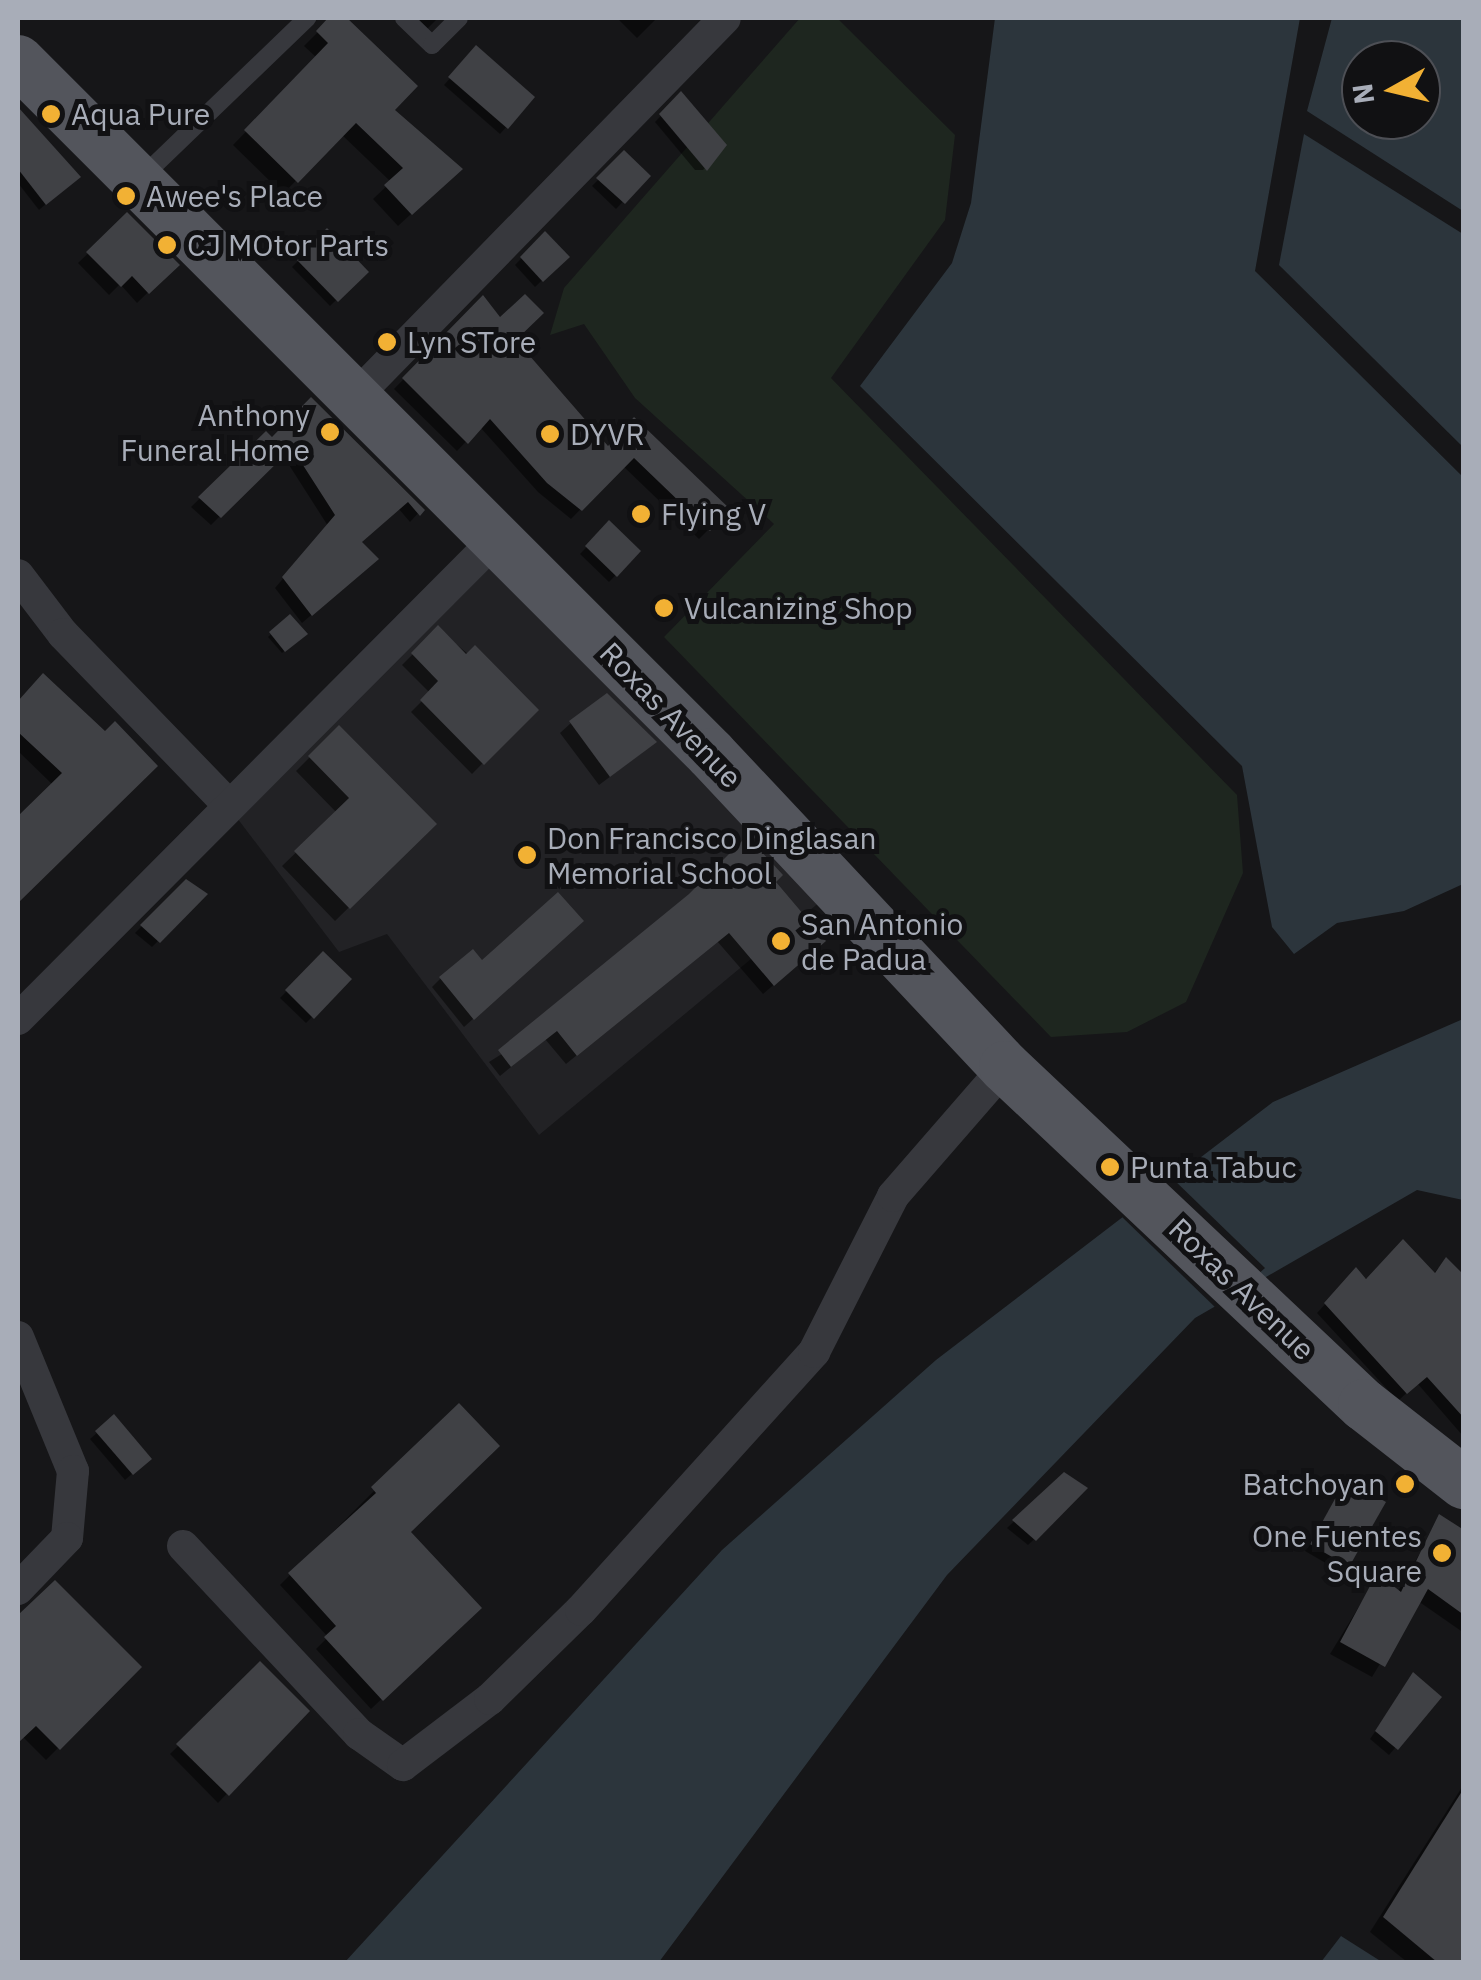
<!DOCTYPE html>
<style>
body{margin:0}
#map{position:relative;width:1481px;height:1980px;overflow:hidden;background:#161618;font-family:"IBM Plex Sans",sans-serif}
div>[style]{position:absolute}
[style*='--x']{left:calc(var(--x)*1px);top:calc(var(--y)*1px);width:calc(var(--w)*1px);rotate:calc(var(--a)*1deg)}
.built>*{inset:0;background:#222225}
.green>*{inset:0;background:#1e261f}
.water>*{inset:0;background:#2c353c}
.pier>*{inset:0;background:#161618}
.shadow>*{inset:0;background:#0007}
.building>*{inset:0;background:#404145}
.service>*{height:18px;margin:-9px;padding:0 9px;transform-origin:9px;border-radius:9px;background:#37383d}
.minor>*{height:32px;margin:-16px;padding:0 16px;transform-origin:16px;border-radius:16px;background:#37383d}
.primary>*{height:52px;margin:-26px;padding:0 26px;transform-origin:26px;border-radius:26px;background:#53555c}
.dots>*{width:28px;height:28px;translate:-50% -50%;box-sizing:border-box;border:5px solid #111113;border-radius:50%}
span{translate:-50% -50%;white-space:nowrap;text-align:center;line-height:1.15;-webkit-text-stroke:10px #111113;paint-order:stroke}
.poi-label{font-size:30px;color:#a8adb8}
.left{translate:0 -50%;text-align:left}
.right{translate:-100% -50%;text-align:right}
.street-label{font-size:30px;color:#a8adb8}
.frame{position:absolute;inset:0;border:20px solid #a8adb8;pointer-events:none}
.north{position:absolute;left:1341px;top:40px;width:100px;height:100px;box-sizing:border-box;background:#111113;border:2px solid #4d4f55;border-radius:50%;rotate:262deg;font-size:28px;font-weight:700;line-height:40px;text-align:center;color:#a8adb8}
.north::after{content:'';display:block;margin:auto;width:35px;height:45px;background:#f2b134;clip-path:polygon(50% 0,100% 100%,50% 72%,0 100%)}
</style>
<div id="map">
<div class="built">
<div style="clip-path:polygon(497px 554px,827px 896px,539px 1135px,387px 934px,339px 952px,234px 814px)"></div>
</div>
<div class="green">
<div style="clip-path:polygon(800px 18px,837px 18px,955px 135px,945px 220px,831px 378px,1237px 795px,1243px 873px,1186px 1002px,1127px 1032px,1051px 1037px,664px 637px,774px 524px,635px 398px,584px 324px,550px 335px,564px 288px)"></div>
</div>
<div class="water">
<div style="clip-path:polygon(995px 18px,1300px 18px,1255px 271px,1463px 477px,1463px 884px,1404px 911px,1337px 923px,1294px 954px,1272px 927px,1242px 766px,860px 386px,952px 263px,971px 203px)"></div>
<div style="clip-path:polygon(evenodd,1332px 18px,1463px 18px,1463px 211px,1307px 111px,1332px 18px,1361px 60px,1421px 60px,1421px 120px,1361px 120px,1361px 60px)"></div>
<div style="clip-path:polygon(1304px 134px,1463px 234px,1463px 447px,1279px 265px)"></div>
<div style="clip-path:polygon(1463px 1019px,1463px 1200px,1417px 1190px,1195px 1318px,947px 1575px,659px 1962px,345px 1962px,722px 1550px,936px 1360px,1273px 1102px)"></div>
<div style="clip-path:polygon(1341px 1936px,1382px 1962px,1321px 1962px)"></div>
</div>
<div class="pier">
<div style="clip-path:polygon(1171px 1177px,1265px 1268px,1218px 1310px,1121px 1216px)"></div>
</div>
<div class="shadow">
<div style="clip-path:polygon(332px 18px,343px 18px,414px 87px,391px 110px,447px 181px,398px 226px,373px 199px,391px 182px,341px 134px,283px 194px,233px 145px,317px 58px,304px 46px)"></div>
<div style="clip-path:polygon(409px 18px,438px 18px,423px 33px)"></div>
<div style="clip-path:polygon(617px 18px,657px 18px,637px 38px)"></div>
<div style="clip-path:polygon(476px 49px,532px 98px,500px 134px,444px 85px)"></div>
<div style="clip-path:polygon(681px 95px,710px 163px,703px 170px,695px 170px,655px 122px)"></div>
<div style="clip-path:polygon(18px 110px,78px 176px,39px 210px,18px 183px)"></div>
<div style="clip-path:polygon(624px 154px,647px 176px,616px 209px,592px 186px)"></div>
<div style="clip-path:polygon(127px 216px,176px 265px,137px 303px,120px 284px,109px 295px,78px 263px)"></div>
<div style="clip-path:polygon(327px 232px,365px 272px,330px 306px,292px 267px)"></div>
<div style="clip-path:polygon(545px 234px,566px 257px,535px 287px,515px 265px)"></div>
<div style="clip-path:polygon(482px 299px,607px 449px,635px 421px,728px 510px,699px 539px,623px 466px,571px 519px,538px 492px,480px 427px,457px 451px,394px 389px)"></div>
<div style="clip-path:polygon(311px 400px,421px 510px,410px 522px,398px 508px,359px 542px,367px 567px,302px 623px,275px 588px,328px 526px,282px 454px,211px 525px,191px 507px,266px 434px,272px 440px)"></div>
<div style="clip-path:polygon(609px 524px,638px 552px,609px 582px,580px 554px)"></div>
<div style="clip-path:polygon(290px 617px,304px 634px,282px 653px,268px 637px)"></div>
<div style="clip-path:polygon(438px 629px,535px 710px,472px 774px,411px 712px,430px 693px,402px 665px)"></div>
<div style="clip-path:polygon(43px 676px,105px 734px,155px 766px,18px 900px,18px 820px,53px 785px,18px 751px,18px 704px)"></div>
<div style="clip-path:polygon(571px 723px,643px 752px,599px 785px,560px 733px)"></div>
<div style="clip-path:polygon(339px 728px,434px 824px,335px 921px,282px 866px,337px 813px,296px 771px)"></div>
<div style="clip-path:polygon(186px 882px,205px 894px,152px 947px,135px 933px)"></div>
<div style="clip-path:polygon(773px 882px,813px 951px,763px 994px,717px 941px,566px 1064px,545px 1039px,500px 1076px,489px 1062px)"></div>
<div style="clip-path:polygon(572px 930px,464px 1027px,432px 987px,441px 978px)"></div>
<div style="clip-path:polygon(323px 954px,349px 980px,306px 1023px,280px 998px)"></div>
<div style="clip-path:polygon(1438px 1268px,1464px 1279px,1463px 1436px,1417px 1383px,1398px 1401px,1317px 1313px,1348px 1279px,1433px 1275px)"></div>
<div style="clip-path:polygon(459px 1406px,408px 1532px,478px 1608px,371px 1709px,316px 1649px,328px 1637px,280px 1585px)"></div>
<div style="clip-path:polygon(114px 1418px,142px 1465px,125px 1480px,90px 1439px)"></div>
<div style="clip-path:polygon(1064px 1475px,1062px 1513px,1028px 1545px,1007px 1528px)"></div>
<div style="clip-path:polygon(1346px 1482px,1347px 1565px,1341px 1572px,1305px 1551px)"></div>
<div style="clip-path:polygon(1440px 1518px,1464px 1533px,1464px 1633px,1418px 1601px,1372px 1677px,1330px 1654px,1377px 1577px,1397px 1593px)"></div>
<div style="clip-path:polygon(55px 1583px,139px 1667px,46px 1760px,22px 1736px,18px 1741px,18px 1620px)"></div>
<div style="clip-path:polygon(260px 1665px,306px 1711px,218px 1803px,170px 1754px)"></div>
<div style="clip-path:polygon(1413px 1676px,1438px 1698px,1389px 1755px,1370px 1739px)"></div>
<div style="clip-path:polygon(1464px 1784px,1464px 1955px,1458px 1962px,1407px 1962px,1370px 1932px)"></div>
</div>
<div class="building">
<div style="clip-path:polygon(328px 18px,347px 18px,418px 86px,395px 110px,463px 169px,412px 215px,384px 185px,403px 168px,356px 123px,298px 183px,244px 130px,328px 43px,316px 31px)"></div>
<div style="clip-path:polygon(476px 45px,535px 97px,508px 129px,448px 77px)"></div>
<div style="clip-path:polygon(681px 91px,727px 145px,707px 171px,659px 114px)"></div>
<div style="clip-path:polygon(18px 107px,81px 177px,46px 205px,18px 169px)"></div>
<div style="clip-path:polygon(624px 150px,651px 176px,625px 204px,596px 178px)"></div>
<div style="clip-path:polygon(127px 212px,180px 265px,149px 294px,132px 276px,121px 287px,86px 252px)"></div>
<div style="clip-path:polygon(327px 228px,369px 272px,338px 302px,296px 259px)"></div>
<div style="clip-path:polygon(545px 231px,570px 257px,543px 282px,520px 257px)"></div>
<div style="clip-path:polygon(525px 294px,544px 313px,516px 340px,608px 446px,634px 417px,731px 510px,710px 531px,634px 458px,582px 511px,547px 483px,490px 419px,468px 444px,402px 378px,483px 295px,500px 317px)"></div>
<div style="clip-path:polygon(311px 397px,425px 510px,420px 516px,408px 502px,362px 542px,379px 559px,312px 616px,282px 577px,335px 515px,292px 448px,221px 518px,198px 497px,266px 431px,272px 437px)"></div>
<div style="clip-path:polygon(609px 520px,641px 551px,617px 577px,585px 546px)"></div>
<div style="clip-path:polygon(290px 614px,308px 634px,285px 652px,269px 632px)"></div>
<div style="clip-path:polygon(438px 625px,466px 654px,475px 645px,539px 710px,484px 765px,420px 700px,438px 681px,411px 653px)"></div>
<div style="clip-path:polygon(43px 673px,105px 731px,115px 721px,158px 766px,18px 903px,18px 816px,62px 773px,18px 732px,18px 701px)"></div>
<div style="clip-path:polygon(607px 693px,657px 742px,610px 777px,569px 721px)"></div>
<div style="clip-path:polygon(339px 725px,437px 824px,350px 909px,294px 851px,349px 798px,308px 756px)"></div>
<div style="clip-path:polygon(747px 836px,783px 875px,776px 882px,826px 941px,774px 986px,729px 933px,577px 1056px,557px 1031px,511px 1067px,498px 1050px,689px 894px)"></div>
<div style="clip-path:polygon(186px 879px,208px 894px,160px 943px,140px 925px)"></div>
<div style="clip-path:polygon(558px 892px,584px 921px,474px 1020px,439px 977px,473px 949px,482px 960px)"></div>
<div style="clip-path:polygon(323px 951px,352px 979px,314px 1019px,285px 990px)"></div>
<div style="clip-path:polygon(1403px 1239px,1435px 1273px,1446px 1257px,1464px 1275px,1464px 1418px,1427px 1377px,1407px 1394px,1324px 1303px,1356px 1267px,1366px 1279px)"></div>
<div style="clip-path:polygon(459px 1403px,500px 1446px,411px 1532px,482px 1608px,383px 1701px,324px 1637px,336px 1626px,288px 1573px,376px 1493px,371px 1487px)"></div>
<div style="clip-path:polygon(114px 1414px,152px 1459px,133px 1475px,95px 1431px)"></div>
<div style="clip-path:polygon(1064px 1472px,1088px 1488px,1036px 1541px,1012px 1520px)"></div>
<div style="clip-path:polygon(1346px 1479px,1386px 1502px,1349px 1567px,1310px 1544px)"></div>
<div style="clip-path:polygon(1439px 1514px,1464px 1530px,1464px 1615px,1428px 1589px,1385px 1667px,1340px 1642px,1377px 1573px,1401px 1592px)"></div>
<div style="clip-path:polygon(55px 1580px,142px 1667px,60px 1750px,36px 1726px,18px 1743px,18px 1615px)"></div>
<div style="clip-path:polygon(260px 1661px,310px 1711px,229px 1796px,176px 1744px)"></div>
<div style="clip-path:polygon(1413px 1672px,1442px 1697px,1398px 1750px,1375px 1731px)"></div>
<div style="clip-path:polygon(1464px 1788px,1464px 1962px,1437px 1962px,1383px 1917px)"></div>
</div>
<div class="service">
<div style="--x:404;--y:18;--w:39;--a:44"></div>
<div style="--x:432;--y:45;--w:38;--a:-45"></div>
<div style="--x:141;--y:178;--w:231;--a:-43.9"></div>
</div>
<div class="minor">
<div style="--x:353;--y:399;--w:532;--a:-45.68"></div>
<div style="--x:18;--y:575;--w:74;--a:52.7"></div>
<div style="--x:63;--y:634;--w:235;--a:45.9"></div>
<div style="--x:18;--y:1019;--w:679;--a:-45.12"></div>
<div style="--x:18;--y:1337;--w:145;--a:67.7"></div>
<div style="--x:73;--y:1471;--w:67;--a:95.1"></div>
<div style="--x:67;--y:1538;--w:71;--a:133.9"></div>
<div style="--x:183;--y:1546;--w:258;--a:46.9"></div>
<div style="--x:359;--y:1734;--w:54;--a:35.2"></div>
<div style="--x:403;--y:1765;--w:109;--a:-37.2"></div>
<div style="--x:490;--y:1699;--w:127;--a:-44.4"></div>
<div style="--x:581;--y:1610;--w:348;--a:-47.9"></div>
<div style="--x:814;--y:1352;--w:175;--a:-63.1"></div>
<div style="--x:893;--y:1196;--w:171;--a:-49"></div>
</div>
<div class="primary">
<div style="--x:18;--y:61;--w:980;--a:45"></div>
<div style="--x:711;--y:754;--w:429;--a:46.8"></div>
<div style="--x:1005;--y:1067;--w:493;--a:43.3"></div>
<div style="--x:1364;--y:1405;--w:127;--a:38"></div>
</div>
<div class="dots">
<div style="left:51px;top:114px;background:#f2b134"></div>
<div style="left:126px;top:196px;background:#f2b134"></div>
<div style="left:167px;top:245px;background:#f2b134"></div>
<div style="left:387px;top:342px;background:#f2b134"></div>
<div style="left:330px;top:432px;background:#f2b134"></div>
<div style="left:550px;top:434px;background:#f2b134"></div>
<div style="left:641px;top:514px;background:#f2b134"></div>
<div style="left:664px;top:608px;background:#f2b134"></div>
<div style="left:527px;top:855px;background:#f2b134"></div>
<div style="left:781px;top:941px;background:#f2b134"></div>
<div style="left:1110px;top:1167px;background:#f2b134"></div>
<div style="left:1405px;top:1484px;background:#f2b134"></div>
<div style="left:1442px;top:1553px;background:#f2b134"></div>
</div>
<div class="poi-label">
<span class="left" style="left:71px;top:114px">Aqua Pure</span>
<span class="left" style="left:146px;top:196px">Awee's Place</span>
<span class="left" style="left:187px;top:245px">CJ MOtor Parts</span>
<span class="left" style="left:407px;top:342px">Lyn STore</span>
<span class="right" style="left:310px;top:432px">Anthony<br>Funeral Home</span>
<span class="left" style="left:570px;top:434px">DYVR</span>
<span class="left" style="left:661px;top:514px">Flying V</span>
<span class="left" style="left:684px;top:608px">Vulcanizing Shop</span>
<span class="left" style="left:547px;top:855px">Don Francisco Dinglasan<br>Memorial School</span>
<span class="left" style="left:801px;top:941px">San Antonio<br>de Padua</span>
<span class="left" style="left:1130px;top:1167px">Punta Tabuc</span>
<span class="right" style="left:1385px;top:1484px">Batchoyan</span>
<span class="right" style="left:1422px;top:1553px">One Fuentes<br>Square</span>
</div>
<div class="street-label">
<span style="left:671px;top:715px;rotate:46deg">Roxas Avenue</span>
<span style="left:1242px;top:1289px;rotate:44deg">Roxas Avenue</span>
</div>
<div class="frame"></div>
<div class="north">N</div>
</div>
